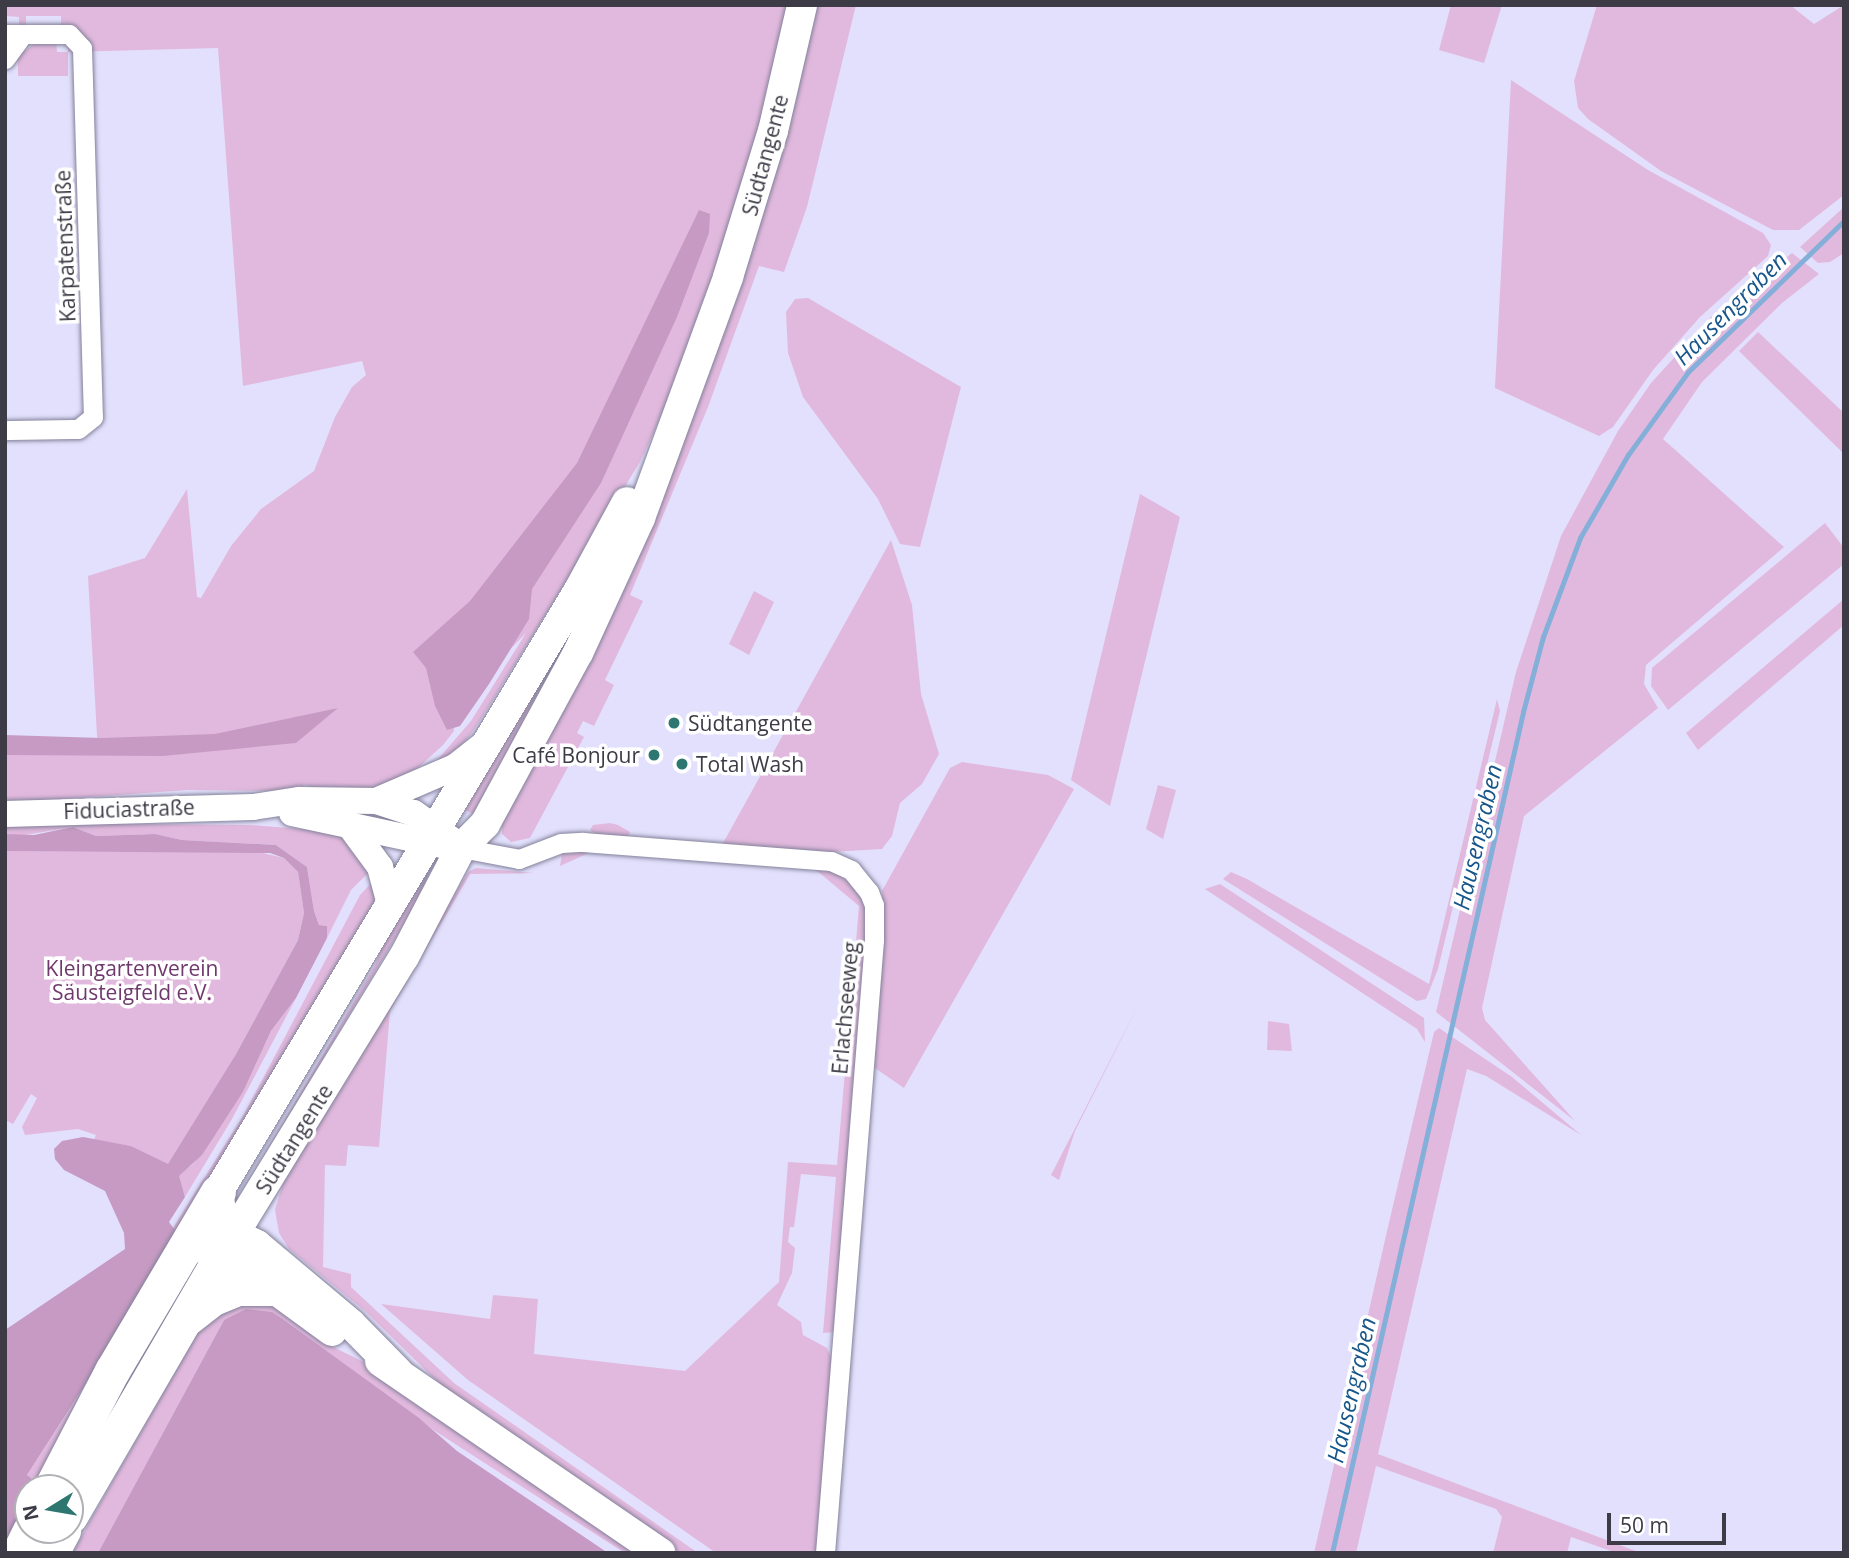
<!DOCTYPE html>
<meta charset="utf-8">
<style>
body{margin:0}
#map{position:relative;width:1849px;height:1558px;overflow:hidden;background:#e2e0fc;font-family:"Open Sans",sans-serif}
div>[style]{position:absolute}
[style*='--x']{left:calc(var(--x)*1px);top:calc(var(--y)*1px);width:calc(var(--w)*1px);rotate:calc(var(--a)*1deg)}
.green>*{inset:0;background:#e2b9de}
.forest>*{inset:0;background:#c79ac3}
.stream>*{height:4.5px;margin:-2.25px;padding:0 2.25px;transform-origin:2.25px;border-radius:2.25px;background:#84afd9}
.roads{filter:drop-shadow(0 0 2px #83819a) drop-shadow(0 0 2px #83819a)}
.street>*{height:19px;margin:-9.5px;padding:0 9.5px;transform-origin:9.5px;border-radius:9.5px;background:#fff}
.secondary>*{height:26px;margin:-13px;padding:0 13px;transform-origin:13px;border-radius:13px;background:#fff}
.primary>*{height:30px;margin:-15px;padding:0 15px;transform-origin:15px;border-radius:15px;background:#fff}
.highway>*{height:35px;margin:-17.5px;padding:0 17.5px;transform-origin:17.5px;border-radius:17.5px;background:#fff}
.dots>*{width:19px;height:19px;translate:-50% -50%;box-sizing:border-box;border:4px solid #fff;border-radius:50%}
span{translate:-50% -50%;white-space:nowrap;text-align:center;line-height:1.15;-webkit-text-stroke:7px #fff;paint-order:stroke}
.street-label{font-size:21px;color:#3c3b46}
.poi-label{font-size:21px;color:#3c3b46}
.left{translate:0 -50%;text-align:left}
.right{translate:-100% -50%;text-align:right}
.park-label{font-size:21px;color:#70396d}
.water-label{font-size:23px;color:#17568b;font-style:italic}
.frame{position:absolute;inset:0;border:7px solid #3c3b46;pointer-events:none}
.north{position:absolute;left:14px;top:1474px;width:70px;height:70px;box-sizing:border-box;background:#fff;border:2px solid #b1b1b5;border-radius:50%;rotate:259deg;font-size:19px;font-weight:700;line-height:28px;text-align:center;color:#3c3b46}
.north::after{content:'';display:block;margin:auto;width:24px;height:32px;background:#2e7771;clip-path:polygon(50% 0,100% 100%,50% 72%,0 100%)}
.scale{position:absolute;left:1607px;top:1513px;width:119px;height:32px;box-sizing:border-box;border:4px solid #3c3b46;border-top:0;padding-left:9px;font-size:21px;line-height:24px;white-space:nowrap;color:#3c3b46;-webkit-text-stroke:5px #fff;paint-order:stroke}
</style>
<div id="map">
<div class="green">
<div style="clip-path:polygon(5px 5px,792px 5px,767px 117px,677px 382px,640px 462px,474px 730px,459px 749px,426px 773px,471px 721px,526px 633px,453px 708px,454px 731px,443px 745px,396px 788px,324px 791px,305px 785px,288px 791px,187px 790px,5px 803px,5px 755px,98px 753px,88px 576px,145px 558px,187px 489px,197px 597px,201px 598px,231px 546px,261px 509px,314px 471px,335px 417px,352px 387px,366px 375px,362px 361px,243px 386px,218px 48px,68px 52px,68px 76px,18px 76px,18px 56px,34px 44px,56px 40px,57px 52px,68px 52px,67px 26px,61px 26px,61px 16px,26px 16px,26px 26px,19px 26px,19px 17px,5px 16px)"></div>
<div style="clip-path:polygon(812px 5px,856px 5px,807px 207px,784px 272px,759px 266px,708px 407px,630px 595px,643px 601px,605px 680px,614px 685px,594px 726px,583px 721px,577px 733px,584px 737px,530px 838px,511px 842px,502px 834px,502px 822px,557px 709px)"></div>
<div style="clip-path:polygon(1451px 5px,1502px 5px,1484px 63px,1439px 50px)"></div>
<div style="clip-path:polygon(1597px 5px,1790px 5px,1814px 24px,1844px 5px,1844px 195px,1799px 230px,1773px 230px,1661px 171px,1588px 119px,1578px 108px,1574px 81px)"></div>
<div style="clip-path:polygon(1511px 80px,1648px 170px,1763px 233px,1771px 245px,1768px 256px,1700px 317px,1653px 370px,1613px 427px,1599px 436px,1495px 388px)"></div>
<div style="clip-path:polygon(1844px 207px,1844px 253px,1830px 262px,1818px 263px,1800px 247px)"></div>
<div style="clip-path:polygon(1792px 253px,1819px 274px,1782px 303px,1702px 382px,1663px 439px,1784px 547px,1646px 665px,1644px 684px,1658px 708px,1524px 816px,1482px 1008px,1485px 1020px,1575px 1121px,1436px 1012px,1516px 672px,1561px 536px,1618px 431px,1651px 383px,1712px 316px)"></div>
<div style="clip-path:polygon(808px 298px,961px 387px,920px 547px,900px 544px,878px 499px,803px 397px,788px 353px,786px 312px,795px 299px)"></div>
<div style="clip-path:polygon(1758px 332px,1844px 413px,1844px 454px,1739px 351px)"></div>
<div style="clip-path:polygon(1140px 494px,1180px 517px,1110px 806px,1071px 780px)"></div>
<div style="clip-path:polygon(1825px 523px,1844px 548px,1844px 564px,1668px 710px,1651px 686px,1652px 668px)"></div>
<div style="clip-path:polygon(891px 540px,912px 605px,921px 694px,939px 754px,922px 784px,900px 803px,892px 836px,882px 849px,831px 852px,722px 845px)"></div>
<div style="clip-path:polygon(603px 576px,474px 814px,465px 810px,529px 700px)"></div>
<div style="clip-path:polygon(754px 591px,774px 602px,749px 655px,729px 644px)"></div>
<div style="clip-path:polygon(1844px 599px,1844px 625px,1698px 750px,1686px 733px)"></div>
<div style="clip-path:polygon(1497px 699px,1500px 711px,1438px 969px,1426px 999px,1417px 1001px,1223px 879px,1231px 872px,1247px 879px,1429px 984px)"></div>
<div style="clip-path:polygon(962px 762px,1048px 775px,1074px 789px,904px 1088px,872px 1066px,884px 917px,882px 891px,950px 768px)"></div>
<div style="clip-path:polygon(1158px 785px,1176px 790px,1163px 839px,1146px 829px)"></div>
<div style="clip-path:polygon(5px 823px,250px 825px,328px 831px,342px 836px,373px 868px,351px 890px,327px 938px,327px 926px,319px 925px,314px 911px,307px 867px,276px 845px,182px 840px,155px 834px,96px 836px,73px 827px,19px 836px,5px 834px)"></div>
<div style="clip-path:polygon(610px 823px,618px 825px,630px 832px,628px 836px,595px 834px,590px 830px,593px 825px)"></div>
<div style="clip-path:polygon(5px 851px,258px 852px,284px 858px,298px 872px,304px 913px,298px 940px,236px 1054px,168px 1165px,131px 1146px,94px 1140px,96px 1135px,78px 1129px,25px 1135px,22px 1127px,37px 1098px,31px 1094px,13px 1124px,5px 1120px)"></div>
<div style="clip-path:polygon(591px 851px,591px 852px,560px 866px,562px 854px)"></div>
<div style="clip-path:polygon(430px 865px,423px 892px,234px 1207px,375px 965px,386px 936px)"></div>
<div style="clip-path:polygon(476px 868px,534px 873px,470px 874px,390px 1011px,379px 1147px,348px 1145px,346px 1166px,325px 1165px,323px 1267px,351px 1274px,351px 1287px,454px 1383px,698px 1553px,678px 1553px,444px 1388px,366px 1312px,289px 1249px,279px 1233px,275px 1210px,283px 1183px,468px 872px)"></div>
<div style="clip-path:polygon(816px 870px,834px 872px,855px 886px,868px 915px,835px 1332px,823px 1333px,836px 1177px,801px 1174px,794px 1227px,790px 1227px,788px 1242px,795px 1248px,792px 1273px,777px 1305px,801px 1322px,803px 1335px,827px 1348px,833px 1361px,819px 1553px,716px 1553px,468px 1380px,381px 1304px,490px 1319px,493px 1295px,538px 1299px,534px 1354px,685px 1371px,779px 1282px,788px 1162px,837px 1165px,859px 906px)"></div>
<div style="clip-path:polygon(376px 878px,374px 906px,180px 1237px,173px 1228px,243px 1116px,360px 895px)"></div>
<div style="clip-path:polygon(1220px 884px,1424px 1018px,1425px 1042px,1417px 1029px,1205px 889px)"></div>
<div style="clip-path:polygon(296px 998px,232px 1119px,185px 1197px,178px 1176px,194px 1163px,243px 1092px,271px 1031px)"></div>
<div style="clip-path:polygon(1141px 1000px,1075px 1131px,1059px 1180px,1051px 1175px)"></div>
<div style="clip-path:polygon(1268px 1021px,1289px 1024px,1292px 1051px,1267px 1050px)"></div>
<div style="clip-path:polygon(1439px 1028px,1512px 1077px,1581px 1135px,1486px 1076px,1467px 1069px,1378px 1454px,1641px 1553px,1617px 1553px,1571px 1537px,1567px 1553px,1493px 1553px,1502px 1517px,1496px 1509px,1376px 1466px,1356px 1553px,1314px 1553px,1387px 1231px,1434px 1032px)"></div>
<div style="clip-path:polygon(266px 1296px,329px 1345px,370px 1365px,641px 1553px,625px 1553px,435px 1431px,284px 1320px,260px 1311px,224px 1320px,98px 1553px,72px 1553px,206px 1317px)"></div>
<div style="clip-path:polygon(95px 1370px,39px 1484px,27px 1475px)"></div>
</div>
<div class="forest">
<div style="clip-path:polygon(699px 210px,710px 214px,709px 233px,677px 317px,601px 483px,532px 589px,529px 619px,489px 684px,460px 726px,447px 730px,435px 706px,426px 668px,413px 652px,470px 601px,577px 463px)"></div>
<div style="clip-path:polygon(338px 708px,296px 743px,163px 756px,5px 755px,5px 735px,102px 738px,215px 734px)"></div>
<div style="clip-path:polygon(73px 827px,96px 836px,155px 834px,182px 840px,276px 845px,307px 867px,314px 911px,319px 925px,327px 926px,327px 938px,296px 998px,271px 1031px,243px 1092px,202px 1155px,179px 1176px,185px 1197px,169px 1222px,180px 1237px,27px 1475px,39px 1484px,28px 1488px,28px 1503px,5px 1544px,5px 1330px,125px 1249px,124px 1233px,105px 1191px,64px 1170px,55px 1159px,54px 1149px,62px 1141px,83px 1137px,131px 1146px,168px 1164px,236px 1054px,298px 940px,304px 913px,298px 872px,284px 858px,270px 853px,5px 851px,5px 834px,34px 835px)"></div>
<div style="clip-path:polygon(246px 1309px,272px 1312px,284px 1320px,419px 1418px,457px 1451px,608px 1553px,98px 1553px,224px 1320px)"></div>
</div>
<div class="stream">
<div style="--x:1332;--y:1553;--w:862;--a:-77.2"></div>
<div style="--x:1523;--y:712;--w:78;--a:-75.1"></div>
<div style="--x:1543;--y:637;--w:106;--a:-69.5"></div>
<div style="--x:1580;--y:538;--w:96;--a:-60"></div>
<div style="--x:1628;--y:455;--w:102;--a:-54.1"></div>
<div style="--x:1688;--y:372;--w:217;--a:-44.1"></div>
</div>
<div class="roads">
<div class="street">
<div style="--x:5;--y:34;--w:64;--a:0"></div>
<div style="--x:69;--y:34;--w:19;--a:47"></div>
<div style="--x:82;--y:48;--w:369;--a:88.3"></div>
<div style="--x:93;--y:417;--w:19;--a:141"></div>
<div style="--x:78;--y:429;--w:73;--a:179.2"></div>
<div style="--x:5;--y:59;--w:31;--a:-54"></div>
<div style="--x:461;--y:848;--w:59;--a:10.7"></div>
<div style="--x:519;--y:859;--w:45;--a:-20.9"></div>
<div style="--x:561;--y:843;--w:22;--a:-3"></div>
<div style="--x:583;--y:842;--w:249;--a:4.4"></div>
<div style="--x:831;--y:861;--w:22;--a:24"></div>
<div style="--x:851;--y:870;--w:28;--a:51"></div>
<div style="--x:869;--y:892;--w:14;--a:69"></div>
<div style="--x:874;--y:905;--w:35;--a:90"></div>
<div style="--x:874;--y:940;--w:615;--a:94.57"></div>
</div>
<div class="secondary">
<div style="--x:376;--y:801;--w:86;--a:-23.3"></div>
<div style="--x:455;--y:767;--w:36;--a:-38"></div>
<div style="--x:292;--y:813;--w:157;--a:12.1"></div>
<div style="--x:5;--y:814;--w:248;--a:-1.6"></div>
<div style="--x:253;--y:807;--w:47;--a:-8.7"></div>
<div style="--x:299;--y:800;--w:77;--a:0.7"></div>
<div style="--x:376;--y:801;--w:40;--a:18"></div>
<div style="--x:414;--y:813;--w:47;--a:35.4"></div>
<div style="--x:347;--y:822;--w:56;--a:53.7"></div>
<div style="--x:380;--y:867;--w:38;--a:75"></div>
</div>
<div class="primary">
<div style="--x:332;--y:1331;--w:115;--a:-143.8"></div>
<div style="--x:239;--y:1263;--w:21;--a:-125"></div>
<div style="--x:227;--y:1246;--w:55;--a:-99.5"></div>
<div style="--x:218;--y:1192;--w:702;--a:-59.05"></div>
<div style="--x:579;--y:590;--w:100;--a:-61.4"></div>
<div style="--x:380;--y:1361;--w:340;--a:34.4"></div>
<div style="--x:398;--y:1372;--w:67;--a:-134.4"></div>
<div style="--x:351;--y:1324;--w:123;--a:-140"></div>
<div style="--x:257;--y:1245;--w:25;--a:-154"></div>
<div style="--x:234;--y:1234;--w:325;--a:-58.5"></div>
<div style="--x:404;--y:957;--w:123;--a:-62.4"></div>
<div style="--x:461;--y:848;--w:34;--a:-45"></div>
<div style="--x:485;--y:824;--w:195;--a:-61.5"></div>
<div style="--x:578;--y:653;--w:149;--a:-65.3"></div>
<div style="--x:640;--y:518;--w:257;--a:-69.9"></div>
<div style="--x:728;--y:277;--w:153;--a:-72.9"></div>
<div style="--x:773;--y:131;--w:129;--a:-77"></div>
</div>
<div class="highway">
<div style="--x:187;--y:1318;--w:33;--a:-38"></div>
<div style="--x:213;--y:1298;--w:27;--a:-22"></div>
<div style="--x:238;--y:1288;--w:34;--a:0"></div>
<div style="--x:51;--y:1488;--w:132;--a:-62.5"></div>
<div style="--x:112;--y:1371;--w:208;--a:-59.4"></div>
<div style="--x:70;--y:1516;--w:326;--a:-59.8"></div>
<div style="--x:234;--y:1234;--w:28;--a:174"></div>
<div style="--x:206;--y:1237;--w:23;--a:151"></div>
<div style="--x:19;--y:1553;--w:25;--a:-64"></div>
<div style="--x:51;--y:1553;--w:26;--a:-62"></div>
</div>
</div>
<div class="dots">
<div style="left:674px;top:723px;background:#2e7771"></div>
<div style="left:654px;top:755px;background:#2e7771"></div>
<div style="left:682px;top:764px;background:#2e7771"></div>
</div>
<div class="street-label">
<span style="left:765px;top:155px;rotate:-75deg">Südtangente</span>
<span style="left:65px;top:246px;rotate:-92deg">Karpatenstraße</span>
<span style="left:129px;top:809px;rotate:-2deg">Fiduciastraße</span>
<span style="left:845px;top:1008px;rotate:-85deg">Erlachseeweg</span>
<span style="left:294px;top:1139px;rotate:-58deg">Südtangente</span>
</div>
<div class="poi-label">
<span class="left" style="left:688px;top:723px">Südtangente</span>
<span class="right" style="left:640px;top:755px">Café Bonjour</span>
<span class="left" style="left:696px;top:764px">Total Wash</span>
</div>
<div class="park-label">
<span style="left:132px;top:980px">Kleingartenverein<br>Säusteigfeld e.V.</span>
</div>
<div class="water-label">
<span style="left:1730px;top:308px;rotate:-45deg">Hausengraben</span>
<span style="left:1477px;top:837px;rotate:-77deg">Hausengraben</span>
<span style="left:1351px;top:1390px;rotate:-77deg">Hausengraben</span>
</div>
<div class="frame"></div>
<div class="north">N</div>
<div class="scale">50 m</div>
</div>
